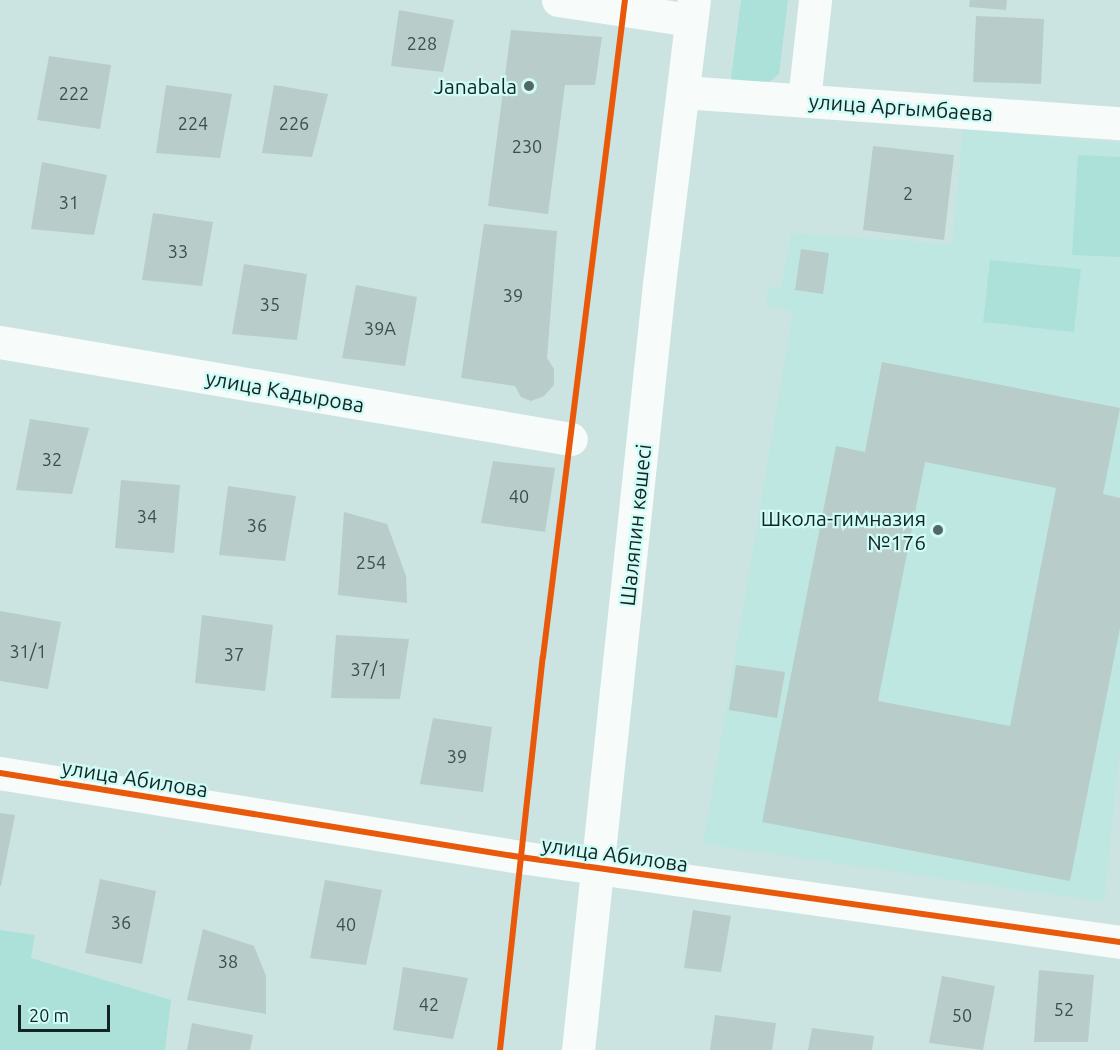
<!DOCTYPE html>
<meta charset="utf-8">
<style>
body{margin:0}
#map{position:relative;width:1120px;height:1050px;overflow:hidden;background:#cce4e1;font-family:Ubuntu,sans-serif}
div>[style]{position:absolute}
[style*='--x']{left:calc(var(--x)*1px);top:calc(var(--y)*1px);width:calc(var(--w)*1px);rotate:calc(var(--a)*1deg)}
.built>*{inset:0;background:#bee7e2}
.green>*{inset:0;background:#ace1da}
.building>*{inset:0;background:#b8ccc9}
.minor>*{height:33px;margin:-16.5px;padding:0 16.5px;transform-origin:16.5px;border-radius:16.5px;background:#f7fbfa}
.secondary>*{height:33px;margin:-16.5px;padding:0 16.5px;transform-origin:16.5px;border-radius:16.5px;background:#f7fbfa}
.cycleway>*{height:6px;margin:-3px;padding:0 3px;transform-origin:3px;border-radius:3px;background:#e8590c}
.dots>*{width:16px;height:16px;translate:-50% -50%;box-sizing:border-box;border:3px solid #cffcf7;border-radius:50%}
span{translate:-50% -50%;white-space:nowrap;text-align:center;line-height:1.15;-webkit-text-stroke:4.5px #cffcf7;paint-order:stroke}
.number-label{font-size:18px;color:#3d4f4c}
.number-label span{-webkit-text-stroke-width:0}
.poi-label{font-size:21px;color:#132422}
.right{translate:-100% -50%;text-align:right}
.street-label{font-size:21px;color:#132422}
.scale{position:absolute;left:18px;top:1005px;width:92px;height:27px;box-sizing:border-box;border:3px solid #132422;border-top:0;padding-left:8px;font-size:18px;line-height:21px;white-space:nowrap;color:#132422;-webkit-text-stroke:4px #cffcf7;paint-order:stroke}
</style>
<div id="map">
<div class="built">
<div style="clip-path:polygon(963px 129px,1120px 143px,1120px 748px,1104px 902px,703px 844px,793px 312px,766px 306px,768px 287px,781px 288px,791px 233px,952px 244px)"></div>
</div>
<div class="green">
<div style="clip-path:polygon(741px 0,788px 0,779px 74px,753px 95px,729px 94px)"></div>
<div style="clip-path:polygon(1078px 155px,1120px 157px,1120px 257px,1072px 255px)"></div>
<div style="clip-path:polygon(990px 260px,1081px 269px,1074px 332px,983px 322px)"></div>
<div style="clip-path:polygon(0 930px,35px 935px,31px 958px,171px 1000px,165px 1050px,0 1050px)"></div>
</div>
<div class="building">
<div style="clip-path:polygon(970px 0,1007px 0,1006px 10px,969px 7px)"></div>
<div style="clip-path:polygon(399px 10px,454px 20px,443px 72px,391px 66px)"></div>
<div style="clip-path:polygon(976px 16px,1044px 19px,1041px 84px,973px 82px)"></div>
<div style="clip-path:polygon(511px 30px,602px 37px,595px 85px,565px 85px,548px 214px,488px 206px)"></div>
<div style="clip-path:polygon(49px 56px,111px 65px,100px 129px,37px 120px)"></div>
<div style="clip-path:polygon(166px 85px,232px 94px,220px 158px,156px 153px)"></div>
<div style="clip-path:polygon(274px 85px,328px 94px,312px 157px,262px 153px)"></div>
<div style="clip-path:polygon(873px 146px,954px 155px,944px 240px,863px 230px)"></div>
<div style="clip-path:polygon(42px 162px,107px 175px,94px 235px,31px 229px)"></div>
<div style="clip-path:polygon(153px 213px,213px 222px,202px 286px,142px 280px)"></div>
<div style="clip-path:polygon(484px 224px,557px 231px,547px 358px,554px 369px,554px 385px,544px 396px,531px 401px,521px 397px,515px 386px,461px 378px)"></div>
<div style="clip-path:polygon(801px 249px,829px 253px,823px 294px,795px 290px)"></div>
<div style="clip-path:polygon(244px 264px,307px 274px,297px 340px,232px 334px)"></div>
<div style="clip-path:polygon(356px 285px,417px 297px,405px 366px,342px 358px)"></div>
<div style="clip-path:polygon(evenodd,882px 362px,1120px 408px,1103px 494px,1120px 498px,1120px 628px,1070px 881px,762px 822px,836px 446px,865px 452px,882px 362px,925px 462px,1056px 488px,1010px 726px,878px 701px,925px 462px)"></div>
<div style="clip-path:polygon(30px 419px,89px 428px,72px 494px,16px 490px)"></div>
<div style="clip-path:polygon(493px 461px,555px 468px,545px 532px,481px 523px)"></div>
<div style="clip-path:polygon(121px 480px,180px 485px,174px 553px,115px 548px)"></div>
<div style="clip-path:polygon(228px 486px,296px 496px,285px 561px,219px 555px)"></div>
<div style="clip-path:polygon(344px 512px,387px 524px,406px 576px,407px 603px,338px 595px)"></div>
<div style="clip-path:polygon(0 611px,61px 622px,48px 689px,0 681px)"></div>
<div style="clip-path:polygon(202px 615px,273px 625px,265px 691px,195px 683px)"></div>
<div style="clip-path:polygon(336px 635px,409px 639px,400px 699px,331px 698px)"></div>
<div style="clip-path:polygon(736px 665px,785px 672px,777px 718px,729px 710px)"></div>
<div style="clip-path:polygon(433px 718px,492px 727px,483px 792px,420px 784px)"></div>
<div style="clip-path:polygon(0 813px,15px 815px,1px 886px,0 886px)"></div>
<div style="clip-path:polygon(100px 879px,156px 891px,142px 964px,85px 953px)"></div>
<div style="clip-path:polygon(325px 880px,382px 890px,366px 965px,310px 958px)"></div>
<div style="clip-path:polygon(693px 910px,731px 916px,721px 972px,684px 968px)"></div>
<div style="clip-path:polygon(203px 929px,254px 946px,266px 976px,266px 1014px,187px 1000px)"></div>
<div style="clip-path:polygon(403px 967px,468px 978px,453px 1039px,393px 1030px)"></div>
<div style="clip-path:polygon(1039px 970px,1094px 975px,1088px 1042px,1034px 1042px)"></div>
<div style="clip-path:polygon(942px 976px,995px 986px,983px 1050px,929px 1043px)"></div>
<div style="clip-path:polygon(715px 1015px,776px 1023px,772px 1050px,710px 1050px)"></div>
<div style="clip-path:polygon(192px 1023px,253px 1035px,250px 1050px,187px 1050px)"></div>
<div style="clip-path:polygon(812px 1028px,874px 1036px,872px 1050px,808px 1050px)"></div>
</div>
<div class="minor">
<div style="--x:558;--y:0;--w:134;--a:8.6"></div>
<div style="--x:683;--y:92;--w:438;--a:4.1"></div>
<div style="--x:804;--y:100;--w:101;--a:-83.7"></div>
<div style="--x:0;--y:342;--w:579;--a:9.64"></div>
<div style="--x:0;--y:773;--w:527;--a:9.18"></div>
<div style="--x:520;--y:857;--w:606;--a:8.06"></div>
</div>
<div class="secondary">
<div style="--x:578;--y:1050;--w:770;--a:-83.96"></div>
<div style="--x:659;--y:284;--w:286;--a:-83"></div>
</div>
<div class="cycleway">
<div style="--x:0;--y:773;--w:527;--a:9.18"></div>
<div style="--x:520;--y:857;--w:606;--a:8.06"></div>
<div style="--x:500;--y:1050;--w:395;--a:-83.8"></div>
<div style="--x:543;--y:657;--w:662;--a:-82.89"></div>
</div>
<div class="dots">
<div style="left:529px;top:86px;background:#546765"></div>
<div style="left:938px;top:530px;background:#546765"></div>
</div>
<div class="number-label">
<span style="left:422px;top:43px">228</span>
<span style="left:74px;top:93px">222</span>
<span style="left:193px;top:123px">224</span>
<span style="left:294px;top:123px">226</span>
<span style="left:527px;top:146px">230</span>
<span style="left:908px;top:193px">2</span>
<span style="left:69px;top:202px">31</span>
<span style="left:178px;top:251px">33</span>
<span style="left:513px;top:295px">39</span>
<span style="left:270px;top:304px">35</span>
<span style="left:380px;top:328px">39А</span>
<span style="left:52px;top:459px">32</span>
<span style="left:519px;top:496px">40</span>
<span style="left:147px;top:516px">34</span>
<span style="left:257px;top:525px">36</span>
<span style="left:371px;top:562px">254</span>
<span style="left:28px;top:651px">31/1</span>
<span style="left:234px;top:654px">37</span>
<span style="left:369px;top:669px">37/1</span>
<span style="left:457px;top:756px">39</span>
<span style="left:121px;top:922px">36</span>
<span style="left:346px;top:924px">40</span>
<span style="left:228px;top:961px">38</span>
<span style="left:429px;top:1004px">42</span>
<span style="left:1064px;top:1009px">52</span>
<span style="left:962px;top:1015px">50</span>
</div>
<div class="poi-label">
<span class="right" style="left:517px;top:86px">Janabala</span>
<span class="right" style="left:926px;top:530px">Школа-гимназия<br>№176</span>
</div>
<div class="street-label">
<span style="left:901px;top:107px;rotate:4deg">улица Аргымбаева</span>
<span style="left:285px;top:391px;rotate:10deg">улица Кадырова</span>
<span style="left:635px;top:525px;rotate:-84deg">Шаляпин көшесі</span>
<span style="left:135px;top:778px;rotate:9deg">улица Абилова</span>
<span style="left:615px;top:854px;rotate:8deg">улица Абилова</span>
</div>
<div class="scale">20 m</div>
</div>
